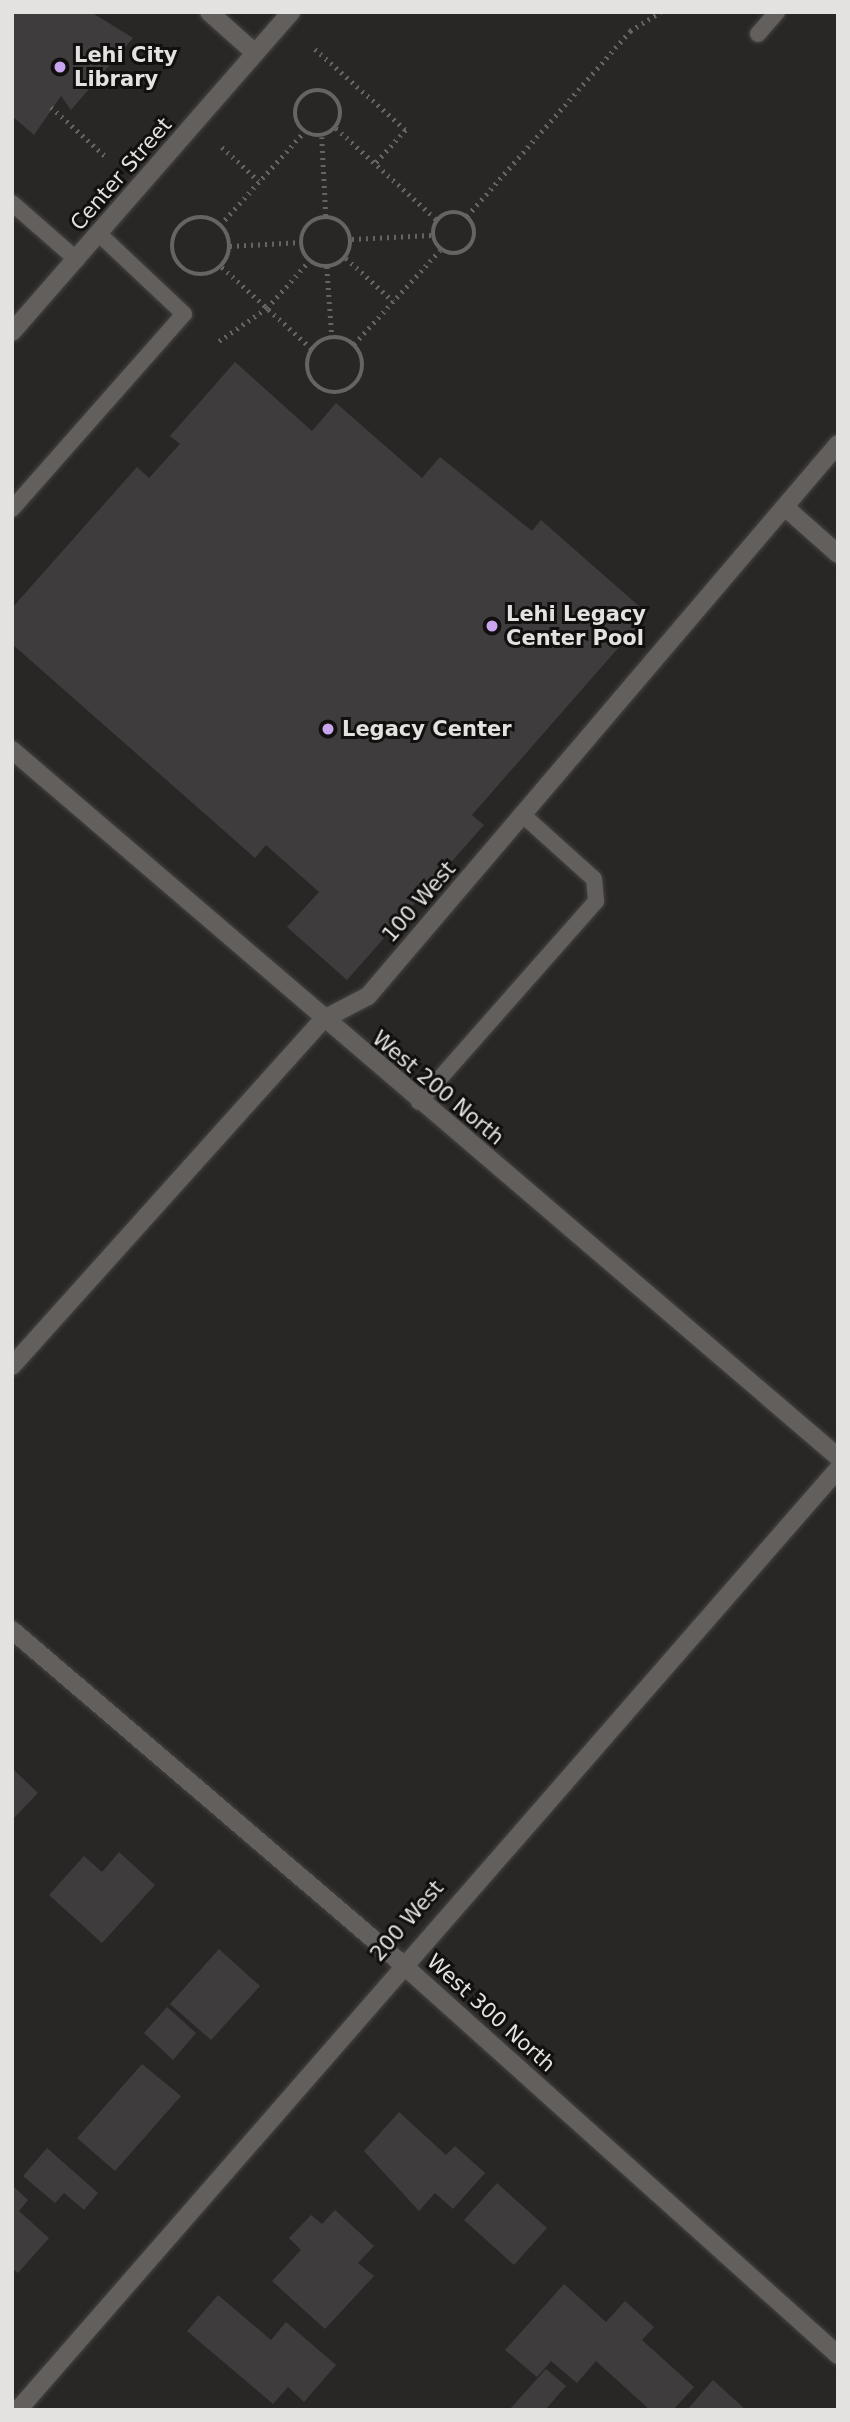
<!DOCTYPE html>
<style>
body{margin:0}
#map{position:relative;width:850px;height:2422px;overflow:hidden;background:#292726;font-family:"DejaVu Sans",sans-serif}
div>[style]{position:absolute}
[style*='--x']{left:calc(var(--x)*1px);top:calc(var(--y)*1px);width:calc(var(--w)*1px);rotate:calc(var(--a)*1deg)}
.building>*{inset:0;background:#3e3c3d}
.path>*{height:4.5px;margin-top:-2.25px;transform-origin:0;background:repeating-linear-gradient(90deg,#666463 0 2px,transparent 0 7px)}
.path>.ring{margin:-2.25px;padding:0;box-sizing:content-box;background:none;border:4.5px solid #666463;border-radius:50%}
.roads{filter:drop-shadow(0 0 2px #444241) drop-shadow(0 0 2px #444241)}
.service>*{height:16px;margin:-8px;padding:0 8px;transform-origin:8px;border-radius:8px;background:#625f5d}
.minor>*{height:18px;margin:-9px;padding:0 9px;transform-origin:9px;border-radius:9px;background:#625f5d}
.tertiary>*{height:18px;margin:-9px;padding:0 9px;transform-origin:9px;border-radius:9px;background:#625f5d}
.dots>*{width:19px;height:19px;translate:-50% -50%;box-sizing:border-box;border:4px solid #11100f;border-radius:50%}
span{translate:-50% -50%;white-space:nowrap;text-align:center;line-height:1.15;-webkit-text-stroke:6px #11100f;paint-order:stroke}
.poi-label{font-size:21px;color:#e3e2e1;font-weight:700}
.left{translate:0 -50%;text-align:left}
.street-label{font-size:21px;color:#e3e2e1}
.frame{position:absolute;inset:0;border:14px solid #e3e2e1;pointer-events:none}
</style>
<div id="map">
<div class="building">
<div style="clip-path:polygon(12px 12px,91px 12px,133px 38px,71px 110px,61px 96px,34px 135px,12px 116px)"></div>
<div style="clip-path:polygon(235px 362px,312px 431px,336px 403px,422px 478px,440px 457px,532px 531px,541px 520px,648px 614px,472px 815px,484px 825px,347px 980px,287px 927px,319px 892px,266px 845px,255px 858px,12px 644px,12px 608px,137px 467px,149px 478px,180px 444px,170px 436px)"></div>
<div style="clip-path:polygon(12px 1768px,38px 1793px,12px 1820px)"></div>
<div style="clip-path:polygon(119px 1852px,155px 1885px,102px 1943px,49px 1895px,84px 1856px,102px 1872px)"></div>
<div style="clip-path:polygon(219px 1949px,260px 1986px,211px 2040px,170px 2004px)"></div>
<div style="clip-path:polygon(167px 2007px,196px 2033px,173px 2060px,144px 2033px)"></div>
<div style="clip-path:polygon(142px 2064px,181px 2096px,115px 2171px,77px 2138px)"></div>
<div style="clip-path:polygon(399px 2112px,446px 2155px,455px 2146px,485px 2173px,453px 2209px,435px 2193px,419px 2211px,364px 2151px)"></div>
<div style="clip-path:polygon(47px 2148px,98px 2193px,84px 2210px,64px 2193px,55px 2203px,23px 2176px)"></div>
<div style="clip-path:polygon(497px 2183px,547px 2228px,514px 2265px,464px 2220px)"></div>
<div style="clip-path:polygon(12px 2185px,28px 2200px,19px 2211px,49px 2238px,18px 2273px,12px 2268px)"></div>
<div style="clip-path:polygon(335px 2210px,374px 2246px,358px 2263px,374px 2276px,325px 2329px,272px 2281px,301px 2250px,289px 2238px,311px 2215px,322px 2224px)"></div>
<div style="clip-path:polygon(564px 2284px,606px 2322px,625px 2301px,654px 2327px,642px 2340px,694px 2387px,673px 2410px,650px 2410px,596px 2361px,577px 2383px,551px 2361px,537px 2377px,505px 2350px)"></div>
<div style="clip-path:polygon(218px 2295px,271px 2340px,286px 2322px,336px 2365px,304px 2402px,288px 2387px,273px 2404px,187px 2331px)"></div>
<div style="clip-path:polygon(546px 2369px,566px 2386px,545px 2410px,509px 2410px)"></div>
<div style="clip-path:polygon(713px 2380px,746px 2410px,687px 2410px)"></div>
</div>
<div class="path">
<div style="--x:315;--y:49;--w:122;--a:41.7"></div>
<div style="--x:406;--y:130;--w:46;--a:132.4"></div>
<div class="ring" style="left:295px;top:90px;width:41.5px;height:41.5px"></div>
<div style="--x:51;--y:107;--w:73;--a:42.2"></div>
<div style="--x:336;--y:128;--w:137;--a:42.3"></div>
<div style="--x:322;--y:137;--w:79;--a:87.1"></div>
<div style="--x:222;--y:147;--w:50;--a:42.6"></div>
<div class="ring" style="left:433px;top:212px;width:37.5px;height:37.5px"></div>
<div style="--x:467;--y:216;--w:247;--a:-48.6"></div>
<div style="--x:630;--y:31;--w:36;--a:-32"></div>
<div class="ring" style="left:301px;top:217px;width:45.5px;height:45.5px"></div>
<div class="ring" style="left:172px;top:217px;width:53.5px;height:53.5px"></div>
<div style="--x:220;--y:225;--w:125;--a:-47.9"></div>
<div style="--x:352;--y:239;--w:80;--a:-2.9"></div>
<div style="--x:230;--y:246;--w:71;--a:-3.2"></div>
<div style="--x:346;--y:258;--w:64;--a:42.5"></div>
<div style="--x:222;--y:267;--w:122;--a:42.3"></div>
<div style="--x:327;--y:267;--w:70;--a:85.9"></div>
<div class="ring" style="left:307px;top:337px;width:51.5px;height:51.5px"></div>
<div style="--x:219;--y:341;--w:58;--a:-34.5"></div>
<div style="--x:267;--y:308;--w:64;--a:-48.1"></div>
<div style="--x:354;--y:344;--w:127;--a:-47.5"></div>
</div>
<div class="roads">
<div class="service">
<div style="--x:758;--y:34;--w:29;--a:-49"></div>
<div style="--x:12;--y:203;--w:86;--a:41.2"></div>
<div style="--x:12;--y:509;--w:260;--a:-48.6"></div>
<div style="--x:184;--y:314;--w:117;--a:-136.7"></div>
<div style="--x:419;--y:1102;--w:268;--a:-48.6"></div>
<div style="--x:596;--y:901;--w:22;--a:-95"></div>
<div style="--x:594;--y:879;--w:96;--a:-138"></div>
</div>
<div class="minor">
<div style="--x:209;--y:12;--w:62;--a:41.7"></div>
<div style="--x:786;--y:508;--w:69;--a:41.5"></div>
<div style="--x:12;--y:750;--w:1087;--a:40.56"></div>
<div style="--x:12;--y:1366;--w:465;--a:-48.1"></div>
<div style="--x:322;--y:1020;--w:52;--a:-27.6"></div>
<div style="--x:368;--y:996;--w:725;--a:-49.59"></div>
<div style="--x:12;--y:1630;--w:512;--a:40.56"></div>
<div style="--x:401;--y:1963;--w:587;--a:41.89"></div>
<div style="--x:18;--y:2410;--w:1248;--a:-48.93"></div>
</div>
<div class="tertiary">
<div style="--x:12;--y:332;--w:425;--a:-48.9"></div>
</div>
</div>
<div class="dots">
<div style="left:60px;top:67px;background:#c8a5ee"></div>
<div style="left:492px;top:626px;background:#c8a5ee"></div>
<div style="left:328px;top:729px;background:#c8a5ee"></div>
</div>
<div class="poi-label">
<span class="left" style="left:74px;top:67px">Lehi City<br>Library</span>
<span class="left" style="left:506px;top:626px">Lehi Legacy<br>Center Pool</span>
<span class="left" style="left:342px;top:729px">Legacy Center</span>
</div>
<div class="street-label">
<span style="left:121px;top:174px;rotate:-49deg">Center Street</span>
<span style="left:419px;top:902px;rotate:-49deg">100 West</span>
<span style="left:438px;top:1088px;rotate:40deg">West 200 North</span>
<span style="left:407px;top:1921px;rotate:-49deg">200 West</span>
<span style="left:491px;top:2013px;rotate:42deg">West 300 North</span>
</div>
<div class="frame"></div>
</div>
